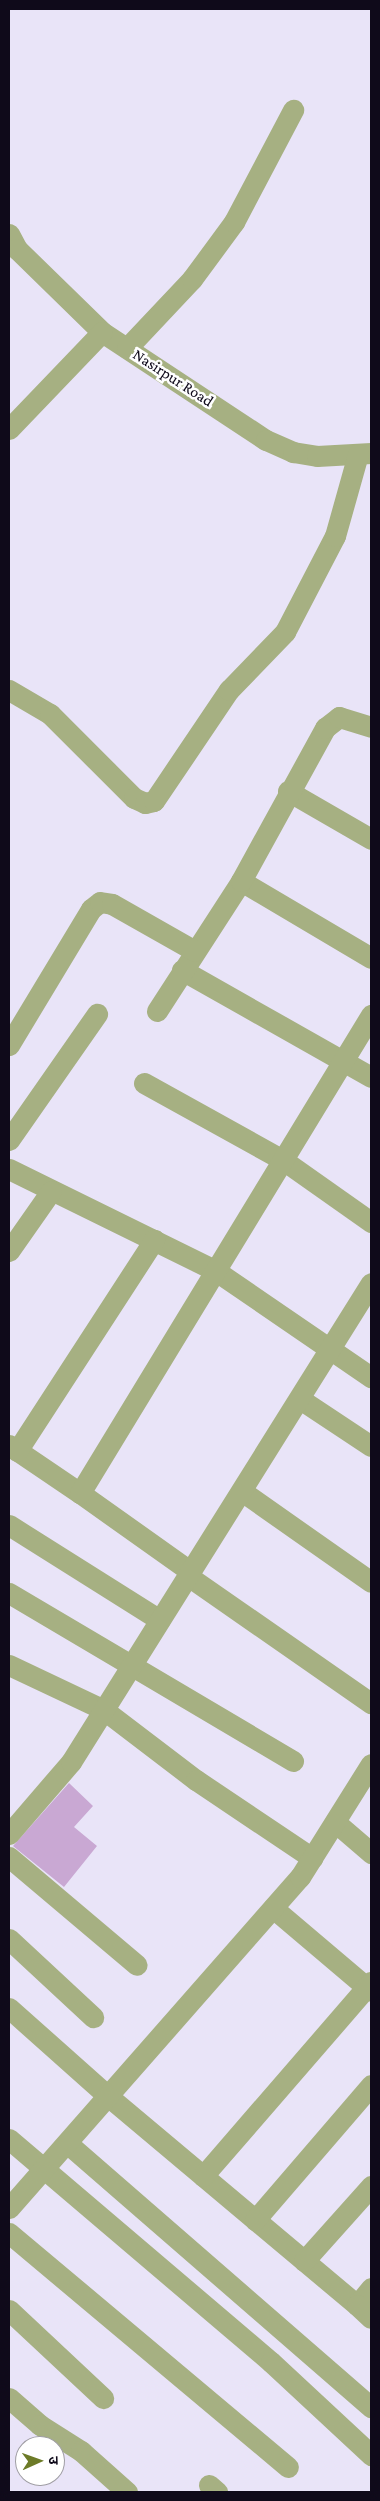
<!DOCTYPE html>
<meta charset="utf-8">
<style>
body{margin:0}
#map{position:relative;width:380px;height:2501px;overflow:hidden;background:#e9e4f8;font-family:"Crimson Pro","Noto Sans Devanagari",serif}
div>[style]{position:absolute}
[style*='--x']{left:calc(var(--x)*1px);top:calc(var(--y)*1px);width:calc(var(--w)*1px);rotate:calc(var(--a)*1deg)}
.building>*{inset:0;background:#c9a8d3}
.minor>*{height:21px;margin:-10.5px;padding:0 10.5px;transform-origin:10.5px;border-radius:10.5px;background:#a6b082}
span{translate:-50% -50%;white-space:nowrap;text-align:center;line-height:1.15;-webkit-text-stroke:5px #fff;paint-order:stroke}
.street-label{font-size:16px;color:#0f0a1a}
.frame{position:absolute;inset:0;border:10px solid #0f0a1a;pointer-events:none}
.north{position:absolute;left:15px;top:2436px;width:50px;height:50px;box-sizing:border-box;background:#fff;border:1px solid #9f9da3;border-radius:50%;rotate:88deg;font-size:14px;font-weight:700;line-height:20px;text-align:center;color:#0f0a1a}
.north::after{content:'';display:block;margin:auto;width:18px;height:22px;background:#6d7b28;clip-path:polygon(50% 0,100% 100%,50% 72%,0 100%)}
</style>
<div id="map">
<div class="building">
<div style="clip-path:polygon(69px 1783px,93px 1806px,74px 1827px,97px 1846px,64px 1887px,13px 1846px)"></div>
</div>
<div class="minor">
<div style="--x:9;--y:234;--w:17;--a:62"></div>
<div style="--x:17;--y:249;--w:119;--a:44.3"></div>
<div style="--x:102;--y:332;--w:196;--a:33.4"></div>
<div style="--x:266;--y:440;--w:30;--a:24"></div>
<div style="--x:293;--y:452;--w:24;--a:9"></div>
<div style="--x:317;--y:456;--w:54;--a:-3.2"></div>
<div style="--x:127;--y:348;--w:95;--a:-46.7"></div>
<div style="--x:192;--y:279;--w:71;--a:-53.6"></div>
<div style="--x:234;--y:222;--w:127;--a:-62.2"></div>
<div style="--x:9;--y:429;--w:134;--a:-46.2"></div>
<div style="--x:9;--y:690;--w:48;--a:30.3"></div>
<div style="--x:50;--y:714;--w:119;--a:45"></div>
<div style="--x:134;--y:798;--w:12;--a:24"></div>
<div style="--x:145;--y:803;--w:9;--a:-13"></div>
<div style="--x:154;--y:801;--w:134;--a:-56"></div>
<div style="--x:229;--y:690;--w:81;--a:-46"></div>
<div style="--x:285;--y:632;--w:108;--a:-62.5"></div>
<div style="--x:335;--y:536;--w:85;--a:-74.3"></div>
<div style="--x:288;--y:791;--w:96;--a:30"></div>
<div style="--x:241;--y:881;--w:151;--a:30.6"></div>
<div style="--x:182;--y:970;--w:217;--a:29.5"></div>
<div style="--x:157;--y:1011;--w:155;--a:-57.1"></div>
<div style="--x:241;--y:881;--w:175;--a:-61.2"></div>
<div style="--x:325;--y:728;--w:18;--a:-38"></div>
<div style="--x:339;--y:717;--w:34;--a:17"></div>
<div style="--x:9;--y:1045;--w:159;--a:-58.9"></div>
<div style="--x:91;--y:909;--w:11;--a:-38"></div>
<div style="--x:100;--y:902;--w:12;--a:9"></div>
<div style="--x:112;--y:904;--w:95;--a:29.5"></div>
<div style="--x:144;--y:1083;--w:159;--a:29"></div>
<div style="--x:283;--y:1160;--w:108;--a:35.2"></div>
<div style="--x:9;--y:1140;--w:154;--a:-55.1"></div>
<div style="--x:9;--y:1169;--w:231;--a:26.2"></div>
<div style="--x:216;--y:1271;--w:188;--a:34.4"></div>
<div style="--x:9;--y:1251;--w:73;--a:-55"></div>
<div style="--x:300;--y:1399;--w:85;--a:33.5"></div>
<div style="--x:9;--y:1445;--w:86;--a:34.1"></div>
<div style="--x:80;--y:1493;--w:136;--a:35.4"></div>
<div style="--x:191;--y:1572;--w:5;--a:127"></div>
<div style="--x:188;--y:1576;--w:223;--a:34.8"></div>
<div style="--x:17;--y:1451;--w:252;--a:-57"></div>
<div style="--x:243;--y:1492;--w:156;--a:35.1"></div>
<div style="--x:80;--y:1493;--w:560;--a:-58.67"></div>
<div style="--x:9;--y:1525;--w:178;--a:32.2"></div>
<div style="--x:9;--y:1593;--w:330;--a:30.6"></div>
<div style="--x:9;--y:1665;--w:105;--a:25.3"></div>
<div style="--x:104;--y:1710;--w:116;--a:37.3"></div>
<div style="--x:196;--y:1780;--w:140;--a:33.9"></div>
<div style="--x:335;--y:1822;--w:48;--a:40.7"></div>
<div style="--x:9;--y:1834;--w:95;--a:-49.3"></div>
<div style="--x:71;--y:1762;--w:565;--a:-57.94"></div>
<div style="--x:9;--y:1857;--w:167;--a:40.2"></div>
<div style="--x:273;--y:1908;--w:128;--a:40.3"></div>
<div style="--x:9;--y:1939;--w:115;--a:42.9"></div>
<div style="--x:9;--y:2008;--w:134;--a:41.7"></div>
<div style="--x:109;--y:2097;--w:324;--a:40"></div>
<div style="--x:9;--y:2139;--w:344;--a:40.4"></div>
<div style="--x:271;--y:2362;--w:137;--a:42.9"></div>
<div style="--x:67;--y:2143;--w:403;--a:41"></div>
<div style="--x:203;--y:2176;--w:257;--a:-49.1"></div>
<div style="--x:9;--y:2208;--w:441;--a:-48.7"></div>
<div style="--x:300;--y:1877;--w:133;--a:-57.9"></div>
<div style="--x:255;--y:2220;--w:178;--a:-49.3"></div>
<div style="--x:9;--y:2233;--w:364;--a:40"></div>
<div style="--x:304;--y:2261;--w:101;--a:-48.2"></div>
<div style="--x:371;--y:2288;--w:22;--a:129"></div>
<div style="--x:357;--y:2305;--w:19;--a:43"></div>
<div style="--x:9;--y:2310;--w:129;--a:43.1"></div>
<div style="--x:9;--y:2398;--w:41;--a:41.1"></div>
<div style="--x:40;--y:2425;--w:49;--a:32.4"></div>
<div style="--x:81;--y:2451;--w:62;--a:41.7"></div>
<div style="--x:209;--y:2485;--w:11;--a:41"></div>
</div>
<div class="street-label">
<span style="left:173px;top:378px;rotate:33deg">Nasirpur Road</span>
</div>
<div class="frame"></div>
<div class="north">उ</div>
</div>
